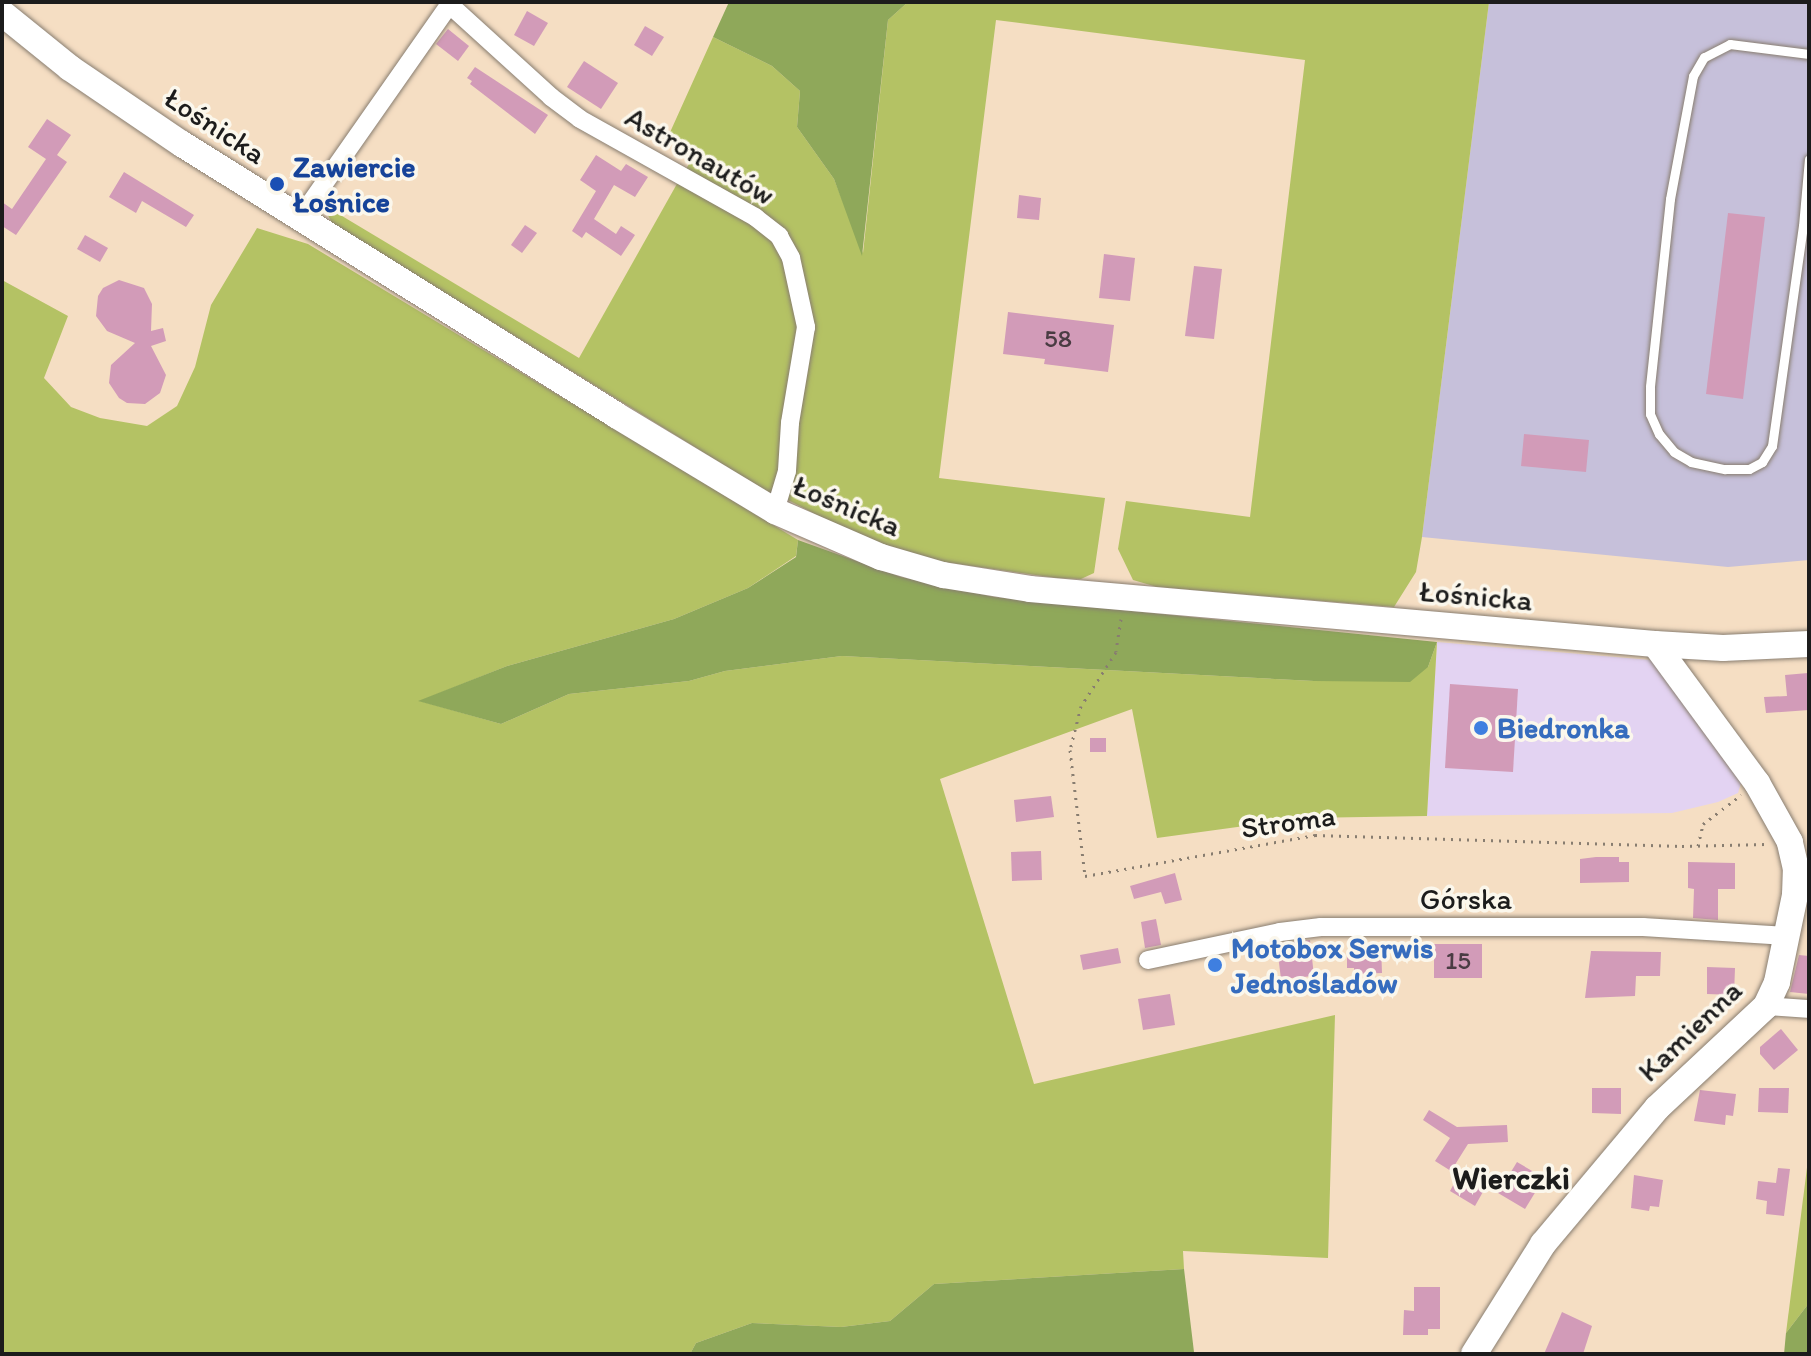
<!DOCTYPE html>
<meta charset="utf-8">
<style>
body{margin:0}
#map{position:relative;width:1811px;height:1356px;overflow:hidden;background:#f5dec3;font-family:Itim,sans-serif}
div>[style]{position:absolute}
[style*='--x']{left:calc(var(--x)*1px);top:calc(var(--y)*1px);width:calc(var(--w)*1px);rotate:calc(var(--a)*1deg)}
.built>*{inset:0;background:#e3d3f2}
.industrial>*{inset:0;background:#c6c0da}
.green>*{inset:0;background:#b4c264}
.forest>*{inset:0;background:#8fa85a}
.building>*{inset:0;background:#d29bb8}
.path>*{height:3px;margin-top:-1.5px;transform-origin:0;background:repeating-linear-gradient(90deg,#887d70 0 2px,transparent 0 8px)}
.roads{filter:drop-shadow(0 0 2px #887d70) drop-shadow(0 0 2px #887d70)}
.lane>*{height:9px;margin:-4.5px;padding:0 4.5px;transform-origin:4.5px;border-radius:4.5px;background:#fff}
.street>*{height:18px;margin:-9px;padding:0 9px;transform-origin:9px;border-radius:9px;background:#fff}
.secondary>*{height:26px;margin:-13px;padding:0 13px;transform-origin:13px;border-radius:13px;background:#fff}
.dots>*{width:22px;height:22px;translate:-50% -50%;box-sizing:border-box;border:4px solid #fbf7ec;border-radius:50%}
span{translate:-50% -50%;white-space:nowrap;text-align:center;line-height:1.15;-webkit-text-stroke:7px #fbf7ec;paint-order:stroke}
.number-label{font-size:26px;color:#4a3c43}
.number-label span{-webkit-text-stroke-width:0}
.street-label{font-size:30px;color:#1c1c1c}
.transit-label{font-size:30px;color:#164399;font-weight:700}
.left{translate:0 -50%;text-align:left}
.shop-label{font-size:30px;color:#366cbe;font-weight:700}
.neighbourhood-label{font-size:32px;color:#1c1c1c;font-weight:700}
.frame{position:absolute;inset:0;border:4px solid #1c1c1c;pointer-events:none}
</style>
<div id="map">
<div class="built">
<div style="clip-path:polygon(1437px 642px,1651px 660px,1741px 783px,1738px 793px,1718px 802px,1672px 813px,1427px 816px)"></div>
</div>
<div class="industrial">
<div style="clip-path:polygon(1489px 2px,1809px 2px,1809px 560px,1728px 567px,1422px 537px)"></div>
</div>
<div class="green">
<div style="clip-path:polygon(908px 2px,1489px 2px,1422px 537px,1416px 572px,1394px 607px,1157px 587px,1133px 580px,1118px 549px,1126px 501px,1250px 517px,1305px 60px,996px 20px,939px 478px,1105px 498px,1094px 573px,1081px 579px,1057px 578px,923px 559px,877px 546px,788px 500px,810px 333px,795px 253px,685px 171px,694px 155px,667px 139px,713px 37px,772px 66px,800px 91px,797px 127px,834px 179px,863px 253px,888px 20px)"></div>
<div style="clip-path:polygon(678px 182px,762px 231px,777px 246px,789px 267px,800px 333px,785px 459px,771px 494px,332px 223px,322px 204px,579px 358px)"></div>
<div style="clip-path:polygon(257px 228px,308px 244px,798px 540px,796px 556px,748px 588px,674px 619px,507px 666px,420px 701px,501px 724px,569px 694px,689px 681px,725px 671px,842px 656px,1314px 681px,1428px 667px,1437px 642px,1427px 816px,1303px 818px,1157px 838px,1132px 709px,940px 779px,1034px 1084px,1335px 1015px,1328px 1258px,1183px 1251px,1184px 1269px,934px 1284px,890px 1321px,841px 1327px,752px 1323px,696px 1343px,690px 1354px,2px 1354px,2px 280px,68px 316px,44px 378px,71px 407px,100px 418px,147px 426px,177px 406px,195px 367px,211px 305px)"></div>
<div style="clip-path:polygon(1809px 1152px,1809px 1303px,1786px 1333px)"></div>
<div style="clip-path:polygon(1194px 1353px,1194px 1354px,878px 1354px,979px 1353px)"></div>
</div>
<div class="forest">
<div style="clip-path:polygon(729px 2px,908px 2px,888px 20px,862px 256px,834px 179px,797px 127px,800px 91px,772px 66px,713px 37px)"></div>
<div style="clip-path:polygon(798px 540px,901px 577px,994px 597px,1437px 642px,1428px 667px,1410px 682px,1314px 681px,842px 656px,725px 671px,689px 681px,569px 694px,501px 724px,418px 701px,507px 666px,674px 619px,748px 588px,796px 557px)"></div>
<div style="clip-path:polygon(1184px 1269px,1194px 1352px,690px 1354px,696px 1343px,752px 1323px,841px 1327px,890px 1321px,934px 1284px)"></div>
<div style="clip-path:polygon(1809px 1303px,1809px 1354px,1784px 1354px,1786px 1333px)"></div>
</div>
<div class="building">
<div style="clip-path:polygon(527px 11px,548px 23px,534px 46px,514px 35px)"></div>
<div style="clip-path:polygon(645px 26px,664px 37px,652px 56px,634px 45px)"></div>
<div style="clip-path:polygon(448px 29px,469px 46px,458px 61px,436px 44px)"></div>
<div style="clip-path:polygon(584px 61px,618px 83px,601px 109px,567px 87px)"></div>
<div style="clip-path:polygon(475px 67px,548px 115px,535px 134px,470px 84px,472px 81px,467px 78px)"></div>
<div style="clip-path:polygon(47px 119px,71px 135px,57px 155px,67px 162px,16px 235px,2px 226px,2px 202px,12px 209px,46px 159px,28px 147px)"></div>
<div style="clip-path:polygon(596px 155px,621px 171px,626px 164px,648px 177px,635px 197px,614px 185px,594px 219px,616px 234px,621px 226px,635px 235px,621px 256px,586px 232px,582px 238px,572px 231px,596px 191px,580px 180px)"></div>
<div style="clip-path:polygon(124px 172px,194px 215px,186px 227px,142px 201px,136px 213px,109px 197px)"></div>
<div style="clip-path:polygon(1019px 195px,1041px 198px,1039px 220px,1017px 218px)"></div>
<div style="clip-path:polygon(1728px 213px,1765px 217px,1743px 399px,1706px 394px)"></div>
<div style="clip-path:polygon(525px 225px,537px 233px,522px 253px,511px 245px)"></div>
<div style="clip-path:polygon(85px 235px,108px 248px,100px 262px,77px 249px)"></div>
<div style="clip-path:polygon(1104px 254px,1135px 258px,1130px 301px,1099px 298px)"></div>
<div style="clip-path:polygon(1194px 266px,1222px 269px,1214px 339px,1185px 336px)"></div>
<div style="clip-path:polygon(119px 280px,144px 288px,152px 304px,151px 331px,163px 328px,166px 341px,151px 346px,166px 375px,160px 393px,145px 404px,127px 403px,119px 398px,109px 383px,111px 365px,135px 343px,107px 331px,96px 316px,98px 296px,103px 288px)"></div>
<div style="clip-path:polygon(1008px 312px,1114px 325px,1108px 372px,1044px 364px,1045px 359px,1003px 354px)"></div>
<div style="clip-path:polygon(1524px 434px,1589px 440px,1586px 472px,1521px 466px)"></div>
<div style="clip-path:polygon(1808px 673px,1809px 710px,1766px 713px,1764px 697px,1787px 696px,1785px 675px)"></div>
<div style="clip-path:polygon(1450px 684px,1518px 689px,1513px 772px,1445px 768px)"></div>
<div style="clip-path:polygon(1090px 738px,1106px 738px,1106px 752px,1090px 752px)"></div>
<div style="clip-path:polygon(1051px 796px,1054px 817px,1016px 822px,1014px 800px)"></div>
<div style="clip-path:polygon(1041px 851px,1042px 880px,1012px 881px,1011px 852px)"></div>
<div style="clip-path:polygon(1596px 857px,1619px 857px,1619px 862px,1629px 862px,1629px 882px,1580px 883px,1580px 859px)"></div>
<div style="clip-path:polygon(1688px 862px,1735px 863px,1735px 889px,1718px 889px,1718px 920px,1693px 918px,1694px 889px,1688px 888px)"></div>
<div style="clip-path:polygon(1175px 873px,1182px 900px,1165px 904px,1161px 892px,1134px 899px,1130px 886px)"></div>
<div style="clip-path:polygon(1156px 919px,1161px 945px,1145px 948px,1141px 922px)"></div>
<div style="clip-path:polygon(1310px 940px,1314px 976px,1281px 979px,1278px 955px,1287px 954px,1286px 943px)"></div>
<div style="clip-path:polygon(1434px 944px,1482px 944px,1482px 978px,1434px 978px)"></div>
<div style="clip-path:polygon(1381px 945px,1382px 973px,1354px 974px,1354px 968px,1347px 968px,1347px 950px,1355px 949px,1355px 946px)"></div>
<div style="clip-path:polygon(1118px 948px,1121px 963px,1083px 970px,1080px 955px)"></div>
<div style="clip-path:polygon(1591px 951px,1661px 952px,1660px 976px,1636px 976px,1635px 996px,1585px 998px)"></div>
<div style="clip-path:polygon(1799px 955px,1809px 956px,1809px 994px,1790px 992px)"></div>
<div style="clip-path:polygon(1707px 967px,1735px 968px,1734px 995px,1707px 994px)"></div>
<div style="clip-path:polygon(1170px 994px,1175px 1025px,1143px 1030px,1138px 999px)"></div>
<div style="clip-path:polygon(1781px 1029px,1798px 1050px,1774px 1070px,1760px 1054px,1760px 1047px)"></div>
<div style="clip-path:polygon(1592px 1088px,1621px 1088px,1621px 1114px,1592px 1113px)"></div>
<div style="clip-path:polygon(1759px 1088px,1789px 1088px,1788px 1113px,1758px 1112px)"></div>
<div style="clip-path:polygon(1700px 1090px,1736px 1094px,1733px 1116px,1726px 1115px,1725px 1125px,1694px 1121px)"></div>
<div style="clip-path:polygon(1429px 1110px,1457px 1127px,1507px 1125px,1508px 1142px,1468px 1144px,1451px 1171px,1435px 1161px,1450px 1138px,1423px 1120px)"></div>
<div style="clip-path:polygon(1517px 1162px,1544px 1178px,1525px 1209px,1498px 1193px)"></div>
<div style="clip-path:polygon(1778px 1168px,1790px 1169px,1784px 1216px,1766px 1214px,1767px 1201px,1756px 1199px,1758px 1181px,1776px 1183px)"></div>
<div style="clip-path:polygon(1634px 1175px,1663px 1180px,1659px 1207px,1650px 1206px,1649px 1211px,1631px 1208px)"></div>
<div style="clip-path:polygon(1458px 1176px,1484px 1190px,1475px 1206px,1450px 1191px)"></div>
<div style="clip-path:polygon(1414px 1287px,1440px 1287px,1440px 1329px,1428px 1329px,1428px 1335px,1403px 1335px,1404px 1310px,1414px 1311px)"></div>
<div style="clip-path:polygon(1562px 1312px,1592px 1326px,1583px 1354px,1544px 1354px)"></div>
</div>
<div class="path">
<div style="--x:1121;--y:619;--w:33;--a:99"></div>
<div style="--x:1116;--y:652;--w:64;--a:122.9"></div>
<div style="--x:1081;--y:706;--w:45;--a:104"></div>
<div style="--x:1070;--y:750;--w:127;--a:83.2"></div>
<div style="--x:1085;--y:876;--w:234;--a:-10.1"></div>
<div style="--x:1315;--y:835;--w:367;--a:1.7"></div>
<div style="--x:1682;--y:846;--w:84;--a:-1.4"></div>
<div style="--x:1698;--y:846;--w:23;--a:-77"></div>
<div style="--x:1703;--y:824;--w:48;--a:-37.3"></div>
</div>
<div class="roads">
<div class="lane">
<div style="--x:1809;--y:54;--w:80;--a:-172.8"></div>
<div style="--x:1730;--y:44;--w:29;--a:153"></div>
<div style="--x:1704;--y:57;--w:22;--a:120"></div>
<div style="--x:1693;--y:76;--w:125;--a:100.6"></div>
<div style="--x:1670;--y:199;--w:189;--a:96.1"></div>
<div style="--x:1650;--y:387;--w:27;--a:90"></div>
<div style="--x:1650;--y:414;--w:22;--a:66"></div>
<div style="--x:1659;--y:434;--w:23;--a:50"></div>
<div style="--x:1674;--y:452;--w:20;--a:30"></div>
<div style="--x:1691;--y:462;--w:35;--a:12"></div>
<div style="--x:1725;--y:469;--w:24;--a:0"></div>
<div style="--x:1749;--y:469;--w:15;--a:-28"></div>
<div style="--x:1762;--y:462;--w:19;--a:-58"></div>
<div style="--x:1772;--y:446;--w:222;--a:-82"></div>
<div style="--x:1803;--y:226;--w:67;--a:-84.9"></div>
</div>
<div class="street">
<div style="--x:450;--y:5;--w:137;--a:42.3"></div>
<div style="--x:551;--y:97;--w:36;--a:37"></div>
<div style="--x:580;--y:119;--w:201;--a:29.2"></div>
<div style="--x:755;--y:217;--w:31;--a:38"></div>
<div style="--x:779;--y:236;--w:25;--a:61"></div>
<div style="--x:791;--y:258;--w:71;--a:77.7"></div>
<div style="--x:806;--y:327;--w:97;--a:99.5"></div>
<div style="--x:790;--y:423;--w:48;--a:93.6"></div>
<div style="--x:787;--y:471;--w:42;--a:106.7"></div>
<div style="--x:300;--y:218;--w:264;--a:-55"></div>
<div style="--x:1148;--y:960;--w:135;--a:-12"></div>
<div style="--x:1280;--y:932;--w:41;--a:-7"></div>
<div style="--x:1321;--y:927;--w:322;--a:0"></div>
<div style="--x:1643;--y:927;--w:144;--a:3.6"></div>
<div style="--x:1766;--y:1006;--w:43;--a:4"></div>
</div>
<div class="secondary">
<div style="--x:2;--y:13;--w:87;--a:39"></div>
<div style="--x:70;--y:68;--w:135;--a:34.2"></div>
<div style="--x:182;--y:144;--w:512;--a:31.98"></div>
<div style="--x:616;--y:415;--w:186;--a:31.1"></div>
<div style="--x:775;--y:511;--w:116;--a:23.5"></div>
<div style="--x:881;--y:557;--w:65;--a:16.2"></div>
<div style="--x:943;--y:575;--w:88;--a:9.1"></div>
<div style="--x:1030;--y:589;--w:627;--a:5.03"></div>
<div style="--x:1655;--y:644;--w:68;--a:3.4"></div>
<div style="--x:1723;--y:648;--w:86;--a:-2.7"></div>
<div style="--x:1474;--y:1354;--w:130;--a:-57.9"></div>
<div style="--x:1543;--y:1244;--w:177;--a:-50"></div>
<div style="--x:1657;--y:1108;--w:149;--a:-43.1"></div>
<div style="--x:1766;--y:1006;--w:26;--a:-65"></div>
<div style="--x:1777;--y:982;--w:89;--a:-78.3"></div>
<div style="--x:1795;--y:895;--w:26;--a:-88"></div>
<div style="--x:1796;--y:869;--w:28;--a:-103"></div>
<div style="--x:1790;--y:842;--w:68;--a:-119.2"></div>
<div style="--x:1757;--y:783;--w:172;--a:-126.3"></div>
</div>
</div>
<div class="dots">
<div style="left:277px;top:184px;background:#1a4fb4"></div>
<div style="left:1481px;top:728px;background:#3f7fe0"></div>
<div style="left:1215px;top:965px;background:#3f7fe0"></div>
</div>
<div class="number-label">
<span style="left:1058px;top:339px">58</span>
<span style="left:1458px;top:961px">15</span>
</div>
<div class="street-label">
<span style="left:215px;top:126px;rotate:33deg">Łośnicka</span>
<span style="left:700px;top:156px;rotate:30deg">Astronautów</span>
<span style="left:847px;top:506px;rotate:23deg">Łośnicka</span>
<span style="left:1476px;top:596px;rotate:5deg">Łośnicka</span>
<span style="left:1288px;top:822px;rotate:-8deg">Stroma</span>
<span style="left:1466px;top:899px">Górska</span>
<span style="left:1690px;top:1031px;rotate:-44deg">Kamienna</span>
</div>
<div class="transit-label">
<span class="left" style="left:293px;top:184px">Zawiercie<br>Łośnice</span>
</div>
<div class="shop-label">
<span class="left" style="left:1497px;top:728px">Biedronka</span>
<span class="left" style="left:1231px;top:965px">Motobox Serwis<br>Jednośladów</span>
</div>
<div class="neighbourhood-label">
<span style="left:1511px;top:1178px">Wierczki</span>
</div>
<div class="frame"></div>
</div>
